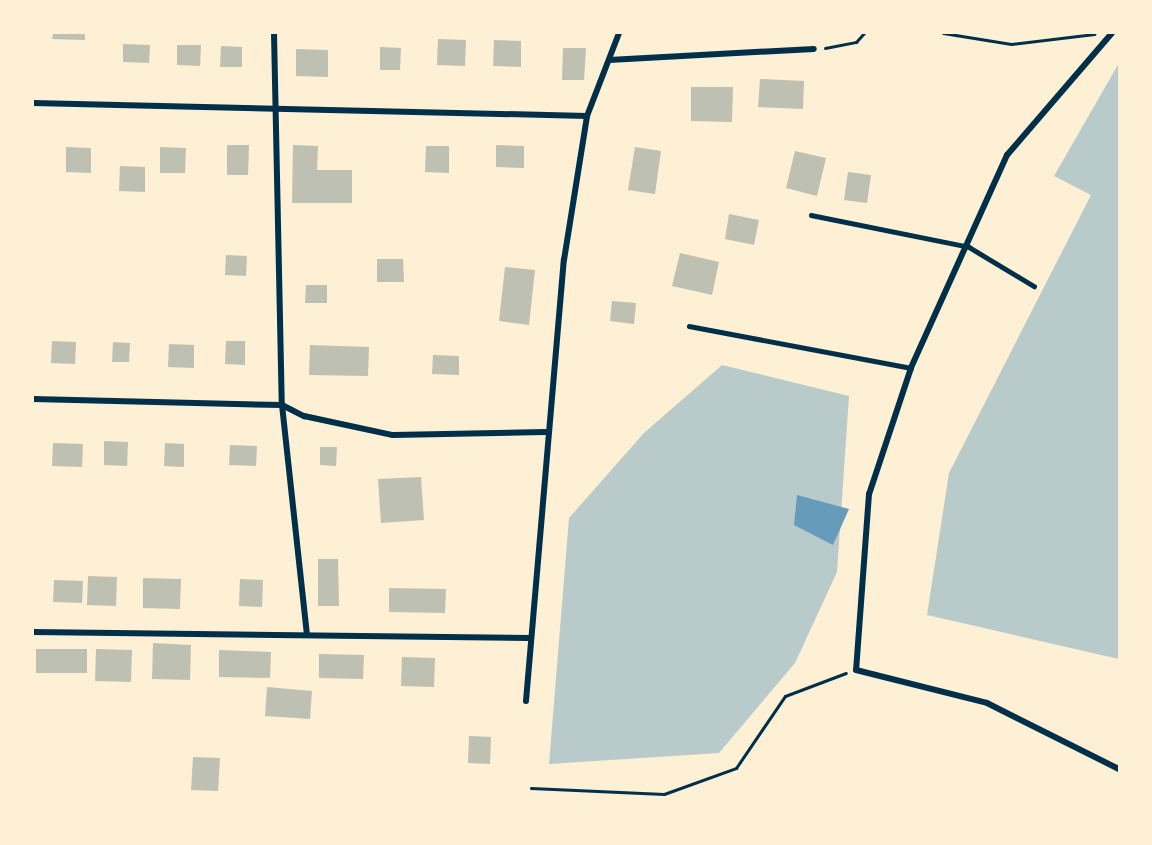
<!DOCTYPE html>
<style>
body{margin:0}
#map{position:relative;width:1152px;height:845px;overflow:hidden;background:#fdf0d5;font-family:"IBM Plex Sans",sans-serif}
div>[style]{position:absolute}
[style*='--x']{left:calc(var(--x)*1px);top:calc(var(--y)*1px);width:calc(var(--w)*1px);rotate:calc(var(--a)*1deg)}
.green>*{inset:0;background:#b9caca}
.water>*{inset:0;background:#669bbc}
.building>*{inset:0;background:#bec0b2}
.path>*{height:3px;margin:-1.5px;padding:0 1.5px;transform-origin:1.5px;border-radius:1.5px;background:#003049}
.service>*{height:4.5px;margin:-2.25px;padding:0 2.25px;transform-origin:2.25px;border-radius:2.25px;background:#003049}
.minor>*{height:6px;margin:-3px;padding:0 3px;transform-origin:3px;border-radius:3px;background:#003049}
span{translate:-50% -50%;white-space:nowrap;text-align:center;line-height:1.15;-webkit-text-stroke:4.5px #fdf0d5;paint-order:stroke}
.frame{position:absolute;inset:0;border:34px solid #fdf0d5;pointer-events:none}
</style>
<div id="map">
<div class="green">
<div style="clip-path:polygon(1119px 63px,1119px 659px,927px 615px,949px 473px,1091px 195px,1054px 176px)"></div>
<div style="clip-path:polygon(722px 365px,849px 396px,837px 572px,795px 663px,719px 753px,549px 764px,569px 518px,644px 433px)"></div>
</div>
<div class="water">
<div style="clip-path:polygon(797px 495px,849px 509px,833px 545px,794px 525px)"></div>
</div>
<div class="building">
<div style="clip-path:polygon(53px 33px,85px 33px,85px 40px,52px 39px)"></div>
<div style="clip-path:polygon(438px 39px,466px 40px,465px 66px,437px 65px)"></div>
<div style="clip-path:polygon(494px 40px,521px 41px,521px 67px,493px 66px)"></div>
<div style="clip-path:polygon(123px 44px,150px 45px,149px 63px,123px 62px)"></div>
<div style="clip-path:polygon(177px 45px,201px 45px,200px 66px,177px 65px)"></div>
<div style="clip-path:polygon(221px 46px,242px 47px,242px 67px,220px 67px)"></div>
<div style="clip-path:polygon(380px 47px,401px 48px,400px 70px,380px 70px)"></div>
<div style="clip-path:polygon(563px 48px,586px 48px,584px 80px,562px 80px)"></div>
<div style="clip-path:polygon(296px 49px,328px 50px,328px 77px,296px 76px)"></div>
<div style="clip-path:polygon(760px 79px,804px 81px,803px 109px,758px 107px)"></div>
<div style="clip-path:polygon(691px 87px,733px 87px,732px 122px,691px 121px)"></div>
<div style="clip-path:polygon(227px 145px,249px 145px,248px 175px,227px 175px)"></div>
<div style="clip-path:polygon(293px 145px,318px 146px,317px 170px,352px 170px,352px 203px,292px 203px)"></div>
<div style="clip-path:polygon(496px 145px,524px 146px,524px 168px,496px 167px)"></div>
<div style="clip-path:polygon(426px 146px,449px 146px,449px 173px,425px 172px)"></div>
<div style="clip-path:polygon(66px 147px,91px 148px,91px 173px,66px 172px)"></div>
<div style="clip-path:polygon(160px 147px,186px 148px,185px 173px,160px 173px)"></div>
<div style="clip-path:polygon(635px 147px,661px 151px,655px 194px,628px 190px)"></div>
<div style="clip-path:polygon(795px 151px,826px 158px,817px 196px,786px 188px)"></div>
<div style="clip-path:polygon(120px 166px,145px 167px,145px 192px,119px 191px)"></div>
<div style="clip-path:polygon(848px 172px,871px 175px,867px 203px,844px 200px)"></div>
<div style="clip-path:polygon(729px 214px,759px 220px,754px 245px,725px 239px)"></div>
<div style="clip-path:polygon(680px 253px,719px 262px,712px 295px,672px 286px)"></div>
<div style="clip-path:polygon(226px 255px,247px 256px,246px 276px,225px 275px)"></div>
<div style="clip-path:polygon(377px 259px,403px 259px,404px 282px,377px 282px)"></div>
<div style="clip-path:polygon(505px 267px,535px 270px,529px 325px,499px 321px)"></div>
<div style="clip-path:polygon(306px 285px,327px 285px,327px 303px,305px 303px)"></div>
<div style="clip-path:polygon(612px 301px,636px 303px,634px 324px,610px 321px)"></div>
<div style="clip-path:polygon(52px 341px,76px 342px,75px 364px,51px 363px)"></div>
<div style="clip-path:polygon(226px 341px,245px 341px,245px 365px,225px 364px)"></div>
<div style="clip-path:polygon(113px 342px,130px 343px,129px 362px,112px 362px)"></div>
<div style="clip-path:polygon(169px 344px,194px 345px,194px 368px,168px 367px)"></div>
<div style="clip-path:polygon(310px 345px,369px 347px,368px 376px,309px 375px)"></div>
<div style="clip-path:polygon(433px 355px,459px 356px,459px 375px,432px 374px)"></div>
<div style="clip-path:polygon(104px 441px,128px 442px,127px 466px,104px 465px)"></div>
<div style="clip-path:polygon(53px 443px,83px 444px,82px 467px,52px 466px)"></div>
<div style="clip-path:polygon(165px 443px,184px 444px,184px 467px,164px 466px)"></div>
<div style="clip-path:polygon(230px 445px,257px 446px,256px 466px,229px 465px)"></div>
<div style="clip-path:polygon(320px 447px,337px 447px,336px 466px,320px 465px)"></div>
<div style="clip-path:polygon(421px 477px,424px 520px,381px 523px,378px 479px)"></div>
<div style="clip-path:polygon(318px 559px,338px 559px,339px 606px,318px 606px)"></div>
<div style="clip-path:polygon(88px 576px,117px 577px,116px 606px,87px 605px)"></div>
<div style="clip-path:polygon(143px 578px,181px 579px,180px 609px,143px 608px)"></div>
<div style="clip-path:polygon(240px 579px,263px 580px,262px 607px,239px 606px)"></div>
<div style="clip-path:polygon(54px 580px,83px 581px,82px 603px,53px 602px)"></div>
<div style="clip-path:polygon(389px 588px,446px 589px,445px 613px,389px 612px)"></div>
<div style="clip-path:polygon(153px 643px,191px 645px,190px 680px,152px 679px)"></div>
<div style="clip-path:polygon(36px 649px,87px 649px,87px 673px,36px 673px)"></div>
<div style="clip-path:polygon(96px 649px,132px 650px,131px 682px,95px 681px)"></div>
<div style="clip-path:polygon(219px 650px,271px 652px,270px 678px,219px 677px)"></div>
<div style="clip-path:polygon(319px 654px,364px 655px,363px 679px,319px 678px)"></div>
<div style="clip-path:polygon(402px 657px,435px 658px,434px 687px,401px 686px)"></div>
<div style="clip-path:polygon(267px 687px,312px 691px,310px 719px,265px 716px)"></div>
<div style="clip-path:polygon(469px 736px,491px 737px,490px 764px,468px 763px)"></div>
<div style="clip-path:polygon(193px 757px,220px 758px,218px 791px,191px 790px)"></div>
</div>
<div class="path">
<div style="--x:943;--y:33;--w:69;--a:9.2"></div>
<div style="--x:1011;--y:44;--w:84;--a:-6.9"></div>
<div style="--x:825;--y:48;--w:32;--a:-11"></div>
<div style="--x:856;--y:42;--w:12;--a:-48"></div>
<div style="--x:531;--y:788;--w:133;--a:2.6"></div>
<div style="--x:664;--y:794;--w:77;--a:-19.9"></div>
<div style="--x:736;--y:768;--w:87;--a:-55.8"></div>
<div style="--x:785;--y:696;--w:65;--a:-20.7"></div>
</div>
<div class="service">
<div style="--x:811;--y:215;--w:161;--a:11.4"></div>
<div style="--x:969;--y:247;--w:76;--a:31"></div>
<div style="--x:689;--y:326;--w:226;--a:10.7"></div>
</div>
<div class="minor">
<div style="--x:274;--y:33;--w:372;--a:88.8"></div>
<div style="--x:282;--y:405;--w:230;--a:83.8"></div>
<div style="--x:1112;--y:33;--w:161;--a:130.7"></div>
<div style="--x:1007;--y:155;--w:234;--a:114.3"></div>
<div style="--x:911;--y:368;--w:133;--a:108.4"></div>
<div style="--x:869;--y:494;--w:176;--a:94.2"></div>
<div style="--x:856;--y:670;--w:135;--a:14.1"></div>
<div style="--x:987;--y:703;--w:148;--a:26.6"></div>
<div style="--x:609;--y:60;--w:205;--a:-3.1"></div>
<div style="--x:33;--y:103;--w:554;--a:1.34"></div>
<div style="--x:33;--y:399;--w:249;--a:1.4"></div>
<div style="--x:282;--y:405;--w:25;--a:27"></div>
<div style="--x:304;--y:416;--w:91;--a:12.1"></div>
<div style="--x:393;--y:435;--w:152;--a:-1.1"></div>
<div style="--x:33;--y:632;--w:497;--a:0.7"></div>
<div style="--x:526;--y:701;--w:443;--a:-85.1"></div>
<div style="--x:564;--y:260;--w:146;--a:-80.9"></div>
<div style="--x:587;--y:116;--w:89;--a:-68.9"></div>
</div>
<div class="frame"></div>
</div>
